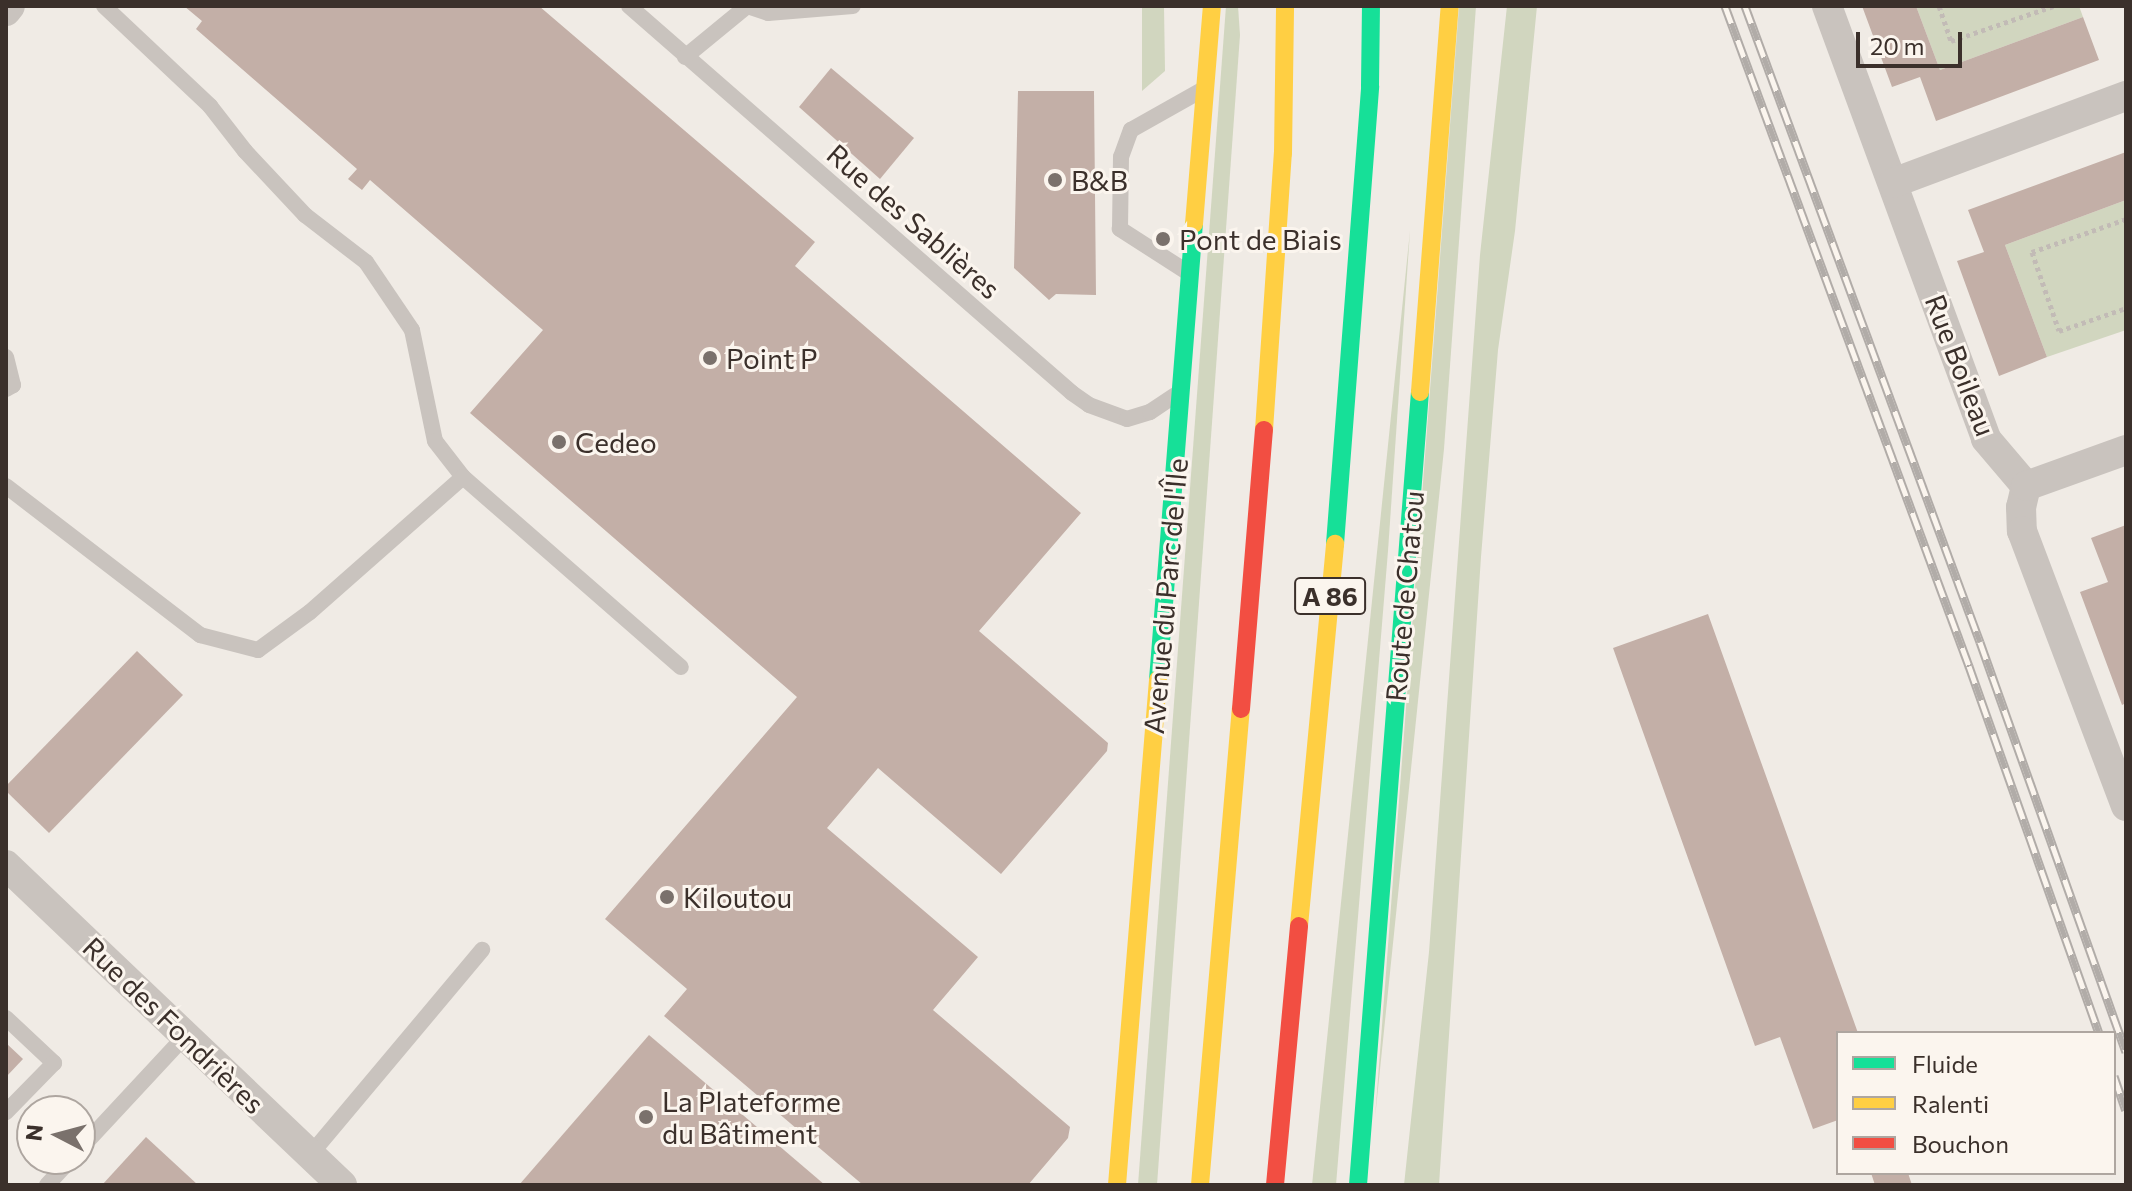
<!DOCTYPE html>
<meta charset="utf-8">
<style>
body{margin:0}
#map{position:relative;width:2132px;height:1191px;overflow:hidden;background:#f0ebe5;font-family:Commissioner,sans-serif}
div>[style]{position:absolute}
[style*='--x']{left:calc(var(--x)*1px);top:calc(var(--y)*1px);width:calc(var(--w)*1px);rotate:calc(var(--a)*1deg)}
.green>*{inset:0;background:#d1d6bf}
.building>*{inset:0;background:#c3afa7}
.path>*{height:5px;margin-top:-2.5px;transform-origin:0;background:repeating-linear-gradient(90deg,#c2bbb6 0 4px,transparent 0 8px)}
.lane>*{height:16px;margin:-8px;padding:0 8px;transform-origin:8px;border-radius:8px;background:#c9c3be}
.street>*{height:30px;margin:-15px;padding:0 15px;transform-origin:15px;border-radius:15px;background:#c9c3be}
.fast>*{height:18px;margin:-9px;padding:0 9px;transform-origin:9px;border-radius:9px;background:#16e098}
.slow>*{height:18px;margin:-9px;padding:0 9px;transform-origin:9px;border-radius:9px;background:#ffcf43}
.jam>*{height:18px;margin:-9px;padding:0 9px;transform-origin:9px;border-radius:9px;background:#f24e42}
.rail>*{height:9px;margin-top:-4.5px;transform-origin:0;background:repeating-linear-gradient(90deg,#fbf5ee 0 18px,#b1aca8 0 36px);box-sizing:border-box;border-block:2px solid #b1aca8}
.dots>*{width:22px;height:22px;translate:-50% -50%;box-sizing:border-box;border:4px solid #fbf5ee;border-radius:50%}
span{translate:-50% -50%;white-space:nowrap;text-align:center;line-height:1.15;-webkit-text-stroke:6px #fbf5ee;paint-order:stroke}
.shield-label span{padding:2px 6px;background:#fbf5ee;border:2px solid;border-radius:6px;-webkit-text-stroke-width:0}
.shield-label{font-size:26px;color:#3b302b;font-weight:700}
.poi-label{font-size:28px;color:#3b302b}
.left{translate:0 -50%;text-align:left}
.street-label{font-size:28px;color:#3b302b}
.frame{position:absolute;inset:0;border:8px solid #3b302b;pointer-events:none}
.legend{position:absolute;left:1836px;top:1031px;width:280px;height:144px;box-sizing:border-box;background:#fbf5ee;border:2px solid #aea6a0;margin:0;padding:10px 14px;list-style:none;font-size:24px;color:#3b302b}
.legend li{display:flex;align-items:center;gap:16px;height:40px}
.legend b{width:40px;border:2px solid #aea6a0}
.north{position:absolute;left:16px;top:1095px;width:80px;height:80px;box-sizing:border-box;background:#fbf5ee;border:2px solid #aea6a0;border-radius:50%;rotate:276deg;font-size:22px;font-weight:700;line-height:32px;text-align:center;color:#3b302b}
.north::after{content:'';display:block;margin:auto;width:28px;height:36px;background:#7a716c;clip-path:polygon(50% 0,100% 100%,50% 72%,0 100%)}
.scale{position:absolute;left:1856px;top:32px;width:106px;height:36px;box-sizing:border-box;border:4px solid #3b302b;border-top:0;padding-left:10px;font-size:24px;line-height:28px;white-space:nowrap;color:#3b302b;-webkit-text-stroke:6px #fbf5ee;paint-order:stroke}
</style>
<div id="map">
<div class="green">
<div style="clip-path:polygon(1142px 6px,1164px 6px,1165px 71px,1142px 91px)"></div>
<div style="clip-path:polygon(1226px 6px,1238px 6px,1240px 35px,1157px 1185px,1138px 1185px)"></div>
<div style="clip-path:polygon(1459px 6px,1476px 6px,1444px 449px,1375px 1118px)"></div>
<div style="clip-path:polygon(1507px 6px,1537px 6px,1515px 231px,1498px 350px,1481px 557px,1439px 1185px,1404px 1185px,1429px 952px,1480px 255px)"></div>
<div style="clip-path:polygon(1916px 6px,2079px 6px,2083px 17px,1940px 70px)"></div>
<div style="clip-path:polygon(2126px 200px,2126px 330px,2047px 357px,2005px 245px)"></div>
<div style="clip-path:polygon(1410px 231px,1388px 551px,1336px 1185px,1312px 1185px)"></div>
</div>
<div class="building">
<div style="clip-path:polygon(184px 6px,539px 6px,815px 242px,795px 266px,1081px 513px,979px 631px,1108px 743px,1107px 751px,1001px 874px,878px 768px,827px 828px,978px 957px,933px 1010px,1070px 1127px,1068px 1138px,1028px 1185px,863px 1185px,664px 1016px,687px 989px,605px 919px,797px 697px,470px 413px,543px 330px,370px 180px,362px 190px,348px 179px,357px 169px,196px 29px,202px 21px)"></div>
<div style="clip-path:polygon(1862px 6px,1916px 6px,1940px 70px,2083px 17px,2099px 60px,1936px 121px,1920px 77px,1892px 87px)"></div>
<div style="clip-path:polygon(831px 68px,914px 138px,880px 179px,799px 107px)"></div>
<div style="clip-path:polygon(1018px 91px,1094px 91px,1096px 295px,1056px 294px,1049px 300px,1014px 268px)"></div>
<div style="clip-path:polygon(2126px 152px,2126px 200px,2005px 245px,2047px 357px,1999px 376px,1957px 261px,1984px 252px,1968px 210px)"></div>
<div style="clip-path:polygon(2126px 525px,2126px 703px,2122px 705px,2080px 592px,2108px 582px,2091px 538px)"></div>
<div style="clip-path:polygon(1708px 614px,1858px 1033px,1838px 1033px,1838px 1120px,1813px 1129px,1780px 1037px,1755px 1046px,1613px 648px)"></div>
<div style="clip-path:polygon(137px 651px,183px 695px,49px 833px,6px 791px,6px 786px)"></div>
<div style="clip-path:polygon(649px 1035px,825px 1185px,519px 1185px)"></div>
<div style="clip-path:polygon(6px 1043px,23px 1059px,6px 1077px)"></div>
<div style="clip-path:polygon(146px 1137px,198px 1185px,102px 1185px)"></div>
<div style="clip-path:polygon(1871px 1173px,1908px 1173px,1912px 1185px,1875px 1185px)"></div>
</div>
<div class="path">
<div style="--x:1939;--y:6;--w:37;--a:71"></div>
<div style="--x:1951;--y:41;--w:108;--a:-18.9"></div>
<div style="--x:2126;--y:219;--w:100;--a:160.7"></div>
<div style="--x:2032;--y:252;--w:83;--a:71.1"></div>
<div style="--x:2059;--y:331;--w:71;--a:-18.9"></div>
</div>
<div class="lane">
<div style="--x:104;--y:6;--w:146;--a:43.3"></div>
<div style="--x:210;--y:106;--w:57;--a:52.1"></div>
<div style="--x:245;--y:151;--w:88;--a:46.8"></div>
<div style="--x:305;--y:215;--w:77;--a:37.6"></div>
<div style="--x:366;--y:262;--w:82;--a:55.9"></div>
<div style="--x:412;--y:330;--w:113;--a:78.3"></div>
<div style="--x:435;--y:441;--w:46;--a:52.1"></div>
<div style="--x:463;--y:477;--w:289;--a:41.1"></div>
<div style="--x:629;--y:6;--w:588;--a:41.14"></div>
<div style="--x:1072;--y:393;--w:21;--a:35"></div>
<div style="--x:1089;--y:405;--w:40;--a:20.2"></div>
<div style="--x:1127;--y:419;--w:24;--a:-17"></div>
<div style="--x:1150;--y:412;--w:29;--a:-34"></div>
<div style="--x:747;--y:6;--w:22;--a:18"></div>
<div style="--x:768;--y:13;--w:85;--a:-4.7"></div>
<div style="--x:685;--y:57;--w:80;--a:-39.4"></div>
<div style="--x:1187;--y:272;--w:80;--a:-147.3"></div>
<div style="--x:1120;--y:229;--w:72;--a:-89.2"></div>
<div style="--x:1121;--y:157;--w:29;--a:-70"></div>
<div style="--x:1131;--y:130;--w:81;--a:-29.4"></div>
<div style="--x:6;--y:357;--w:29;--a:76"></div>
<div style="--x:13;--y:385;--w:8;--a:150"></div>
<div style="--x:6;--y:486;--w:245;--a:37.5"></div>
<div style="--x:200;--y:635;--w:60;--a:14.5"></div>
<div style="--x:258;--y:650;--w:64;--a:-36.2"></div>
<div style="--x:310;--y:612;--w:204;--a:-41.4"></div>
<div style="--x:6;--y:1018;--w:66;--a:43.2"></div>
<div style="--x:54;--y:1063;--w:69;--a:134.4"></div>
<div style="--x:80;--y:1149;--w:154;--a:-47.1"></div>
<div style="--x:310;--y:1155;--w:268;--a:-50"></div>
<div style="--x:47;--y:1185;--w:35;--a:-47"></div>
</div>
<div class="street">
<div style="--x:1827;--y:6;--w:461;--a:69.8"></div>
<div style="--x:1986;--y:439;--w:62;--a:49.6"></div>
<div style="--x:2026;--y:486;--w:22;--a:103"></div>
<div style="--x:2021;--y:507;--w:24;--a:88"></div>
<div style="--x:2022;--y:531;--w:294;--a:69.3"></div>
<div style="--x:6;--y:11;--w:6;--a:-51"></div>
<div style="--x:1893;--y:183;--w:249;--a:-20.5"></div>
<div style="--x:2026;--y:486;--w:106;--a:-19.8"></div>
<div style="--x:6;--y:865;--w:464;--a:43.6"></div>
</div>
<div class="fast">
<div style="--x:1335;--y:544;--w:459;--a:-85.6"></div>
<div style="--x:1370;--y:86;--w:80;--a:-89.3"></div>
<div style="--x:1158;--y:680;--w:457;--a:-85.5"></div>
<div style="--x:1358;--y:1185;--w:795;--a:-85.53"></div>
</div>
<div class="slow">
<div style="--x:1194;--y:224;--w:219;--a:-85.3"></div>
<div style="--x:1420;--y:392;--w:387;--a:-85.6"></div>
<div style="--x:1264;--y:430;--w:278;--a:-86.1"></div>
<div style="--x:1283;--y:153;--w:147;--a:-89.2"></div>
<div style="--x:1299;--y:926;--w:384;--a:-84.6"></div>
<div style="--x:1117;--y:1185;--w:507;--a:-85.36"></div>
<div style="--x:1200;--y:1185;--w:478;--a:-85.1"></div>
</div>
<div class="jam">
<div style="--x:1241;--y:709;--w:280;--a:-85.3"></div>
<div style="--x:1275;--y:1185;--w:260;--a:-84.7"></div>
</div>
<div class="rail">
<div style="--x:1725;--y:6;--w:704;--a:69.71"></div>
<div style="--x:1969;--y:666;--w:389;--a:70.5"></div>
<div style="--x:1745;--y:6;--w:678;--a:69.72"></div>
<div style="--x:1980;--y:642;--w:435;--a:70.4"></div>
<div style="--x:2114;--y:1076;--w:36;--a:71"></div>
</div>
<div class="dots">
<div style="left:1055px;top:180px;background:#7a716c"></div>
<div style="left:1163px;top:239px;background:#7a716c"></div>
<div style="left:710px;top:358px;background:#7a716c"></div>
<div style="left:559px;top:442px;background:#7a716c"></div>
<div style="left:667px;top:897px;background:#7a716c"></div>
<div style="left:646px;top:1117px;background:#7a716c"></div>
</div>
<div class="shield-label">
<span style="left:1330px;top:596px">A 86</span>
</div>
<div class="poi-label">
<span class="left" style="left:1071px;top:180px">B&amp;B</span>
<span class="left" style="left:1179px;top:239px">Pont de Biais</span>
<span class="left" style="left:726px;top:358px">Point P</span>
<span class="left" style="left:575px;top:442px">Cedeo</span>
<span class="left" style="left:683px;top:897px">Kiloutou</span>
<span class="left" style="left:662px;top:1117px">La Plateforme<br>du Bâtiment</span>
</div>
<div class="street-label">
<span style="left:914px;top:221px;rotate:41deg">Rue des Sablières</span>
<span style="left:1961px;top:365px;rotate:69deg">Rue Boileau</span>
<span style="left:1165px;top:596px;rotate:-85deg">Avenue du Parc de l'Île</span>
<span style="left:1404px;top:596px;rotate:-85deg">Route de Chatou</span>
<span style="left:174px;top:1025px;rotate:44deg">Rue des Fondrières</span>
</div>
<div class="frame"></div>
<ul class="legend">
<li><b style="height:10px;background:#16e098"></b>Fluide</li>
<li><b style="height:10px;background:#ffcf43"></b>Ralenti</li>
<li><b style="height:10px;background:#f24e42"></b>Bouchon</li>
</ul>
<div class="north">N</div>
<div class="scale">20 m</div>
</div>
